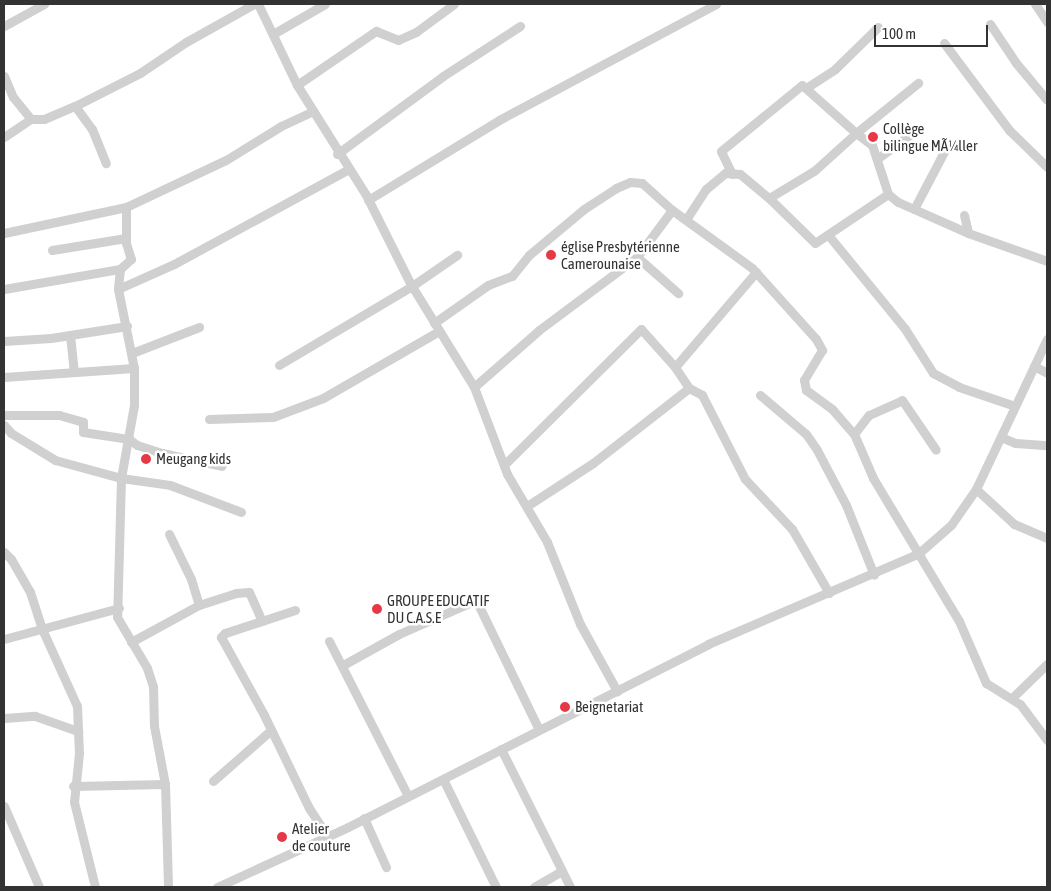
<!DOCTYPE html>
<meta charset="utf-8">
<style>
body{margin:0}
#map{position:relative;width:1051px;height:891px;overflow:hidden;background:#fff;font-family:"Asap Condensed",sans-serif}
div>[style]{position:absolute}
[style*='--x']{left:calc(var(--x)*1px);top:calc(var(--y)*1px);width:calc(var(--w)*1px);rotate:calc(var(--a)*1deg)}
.minor>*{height:9px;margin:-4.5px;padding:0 4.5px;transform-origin:4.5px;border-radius:4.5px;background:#d0d0d0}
.dots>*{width:14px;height:14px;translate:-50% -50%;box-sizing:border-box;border:2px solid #fff;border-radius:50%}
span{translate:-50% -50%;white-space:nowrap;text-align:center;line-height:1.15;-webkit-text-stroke:5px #fff;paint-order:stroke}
.poi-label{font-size:15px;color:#333}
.left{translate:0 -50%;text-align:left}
.frame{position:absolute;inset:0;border:5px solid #333;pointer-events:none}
.scale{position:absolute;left:874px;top:25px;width:114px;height:22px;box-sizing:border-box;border:2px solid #333;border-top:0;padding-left:6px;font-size:15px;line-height:18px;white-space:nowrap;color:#333;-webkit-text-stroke:4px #fff;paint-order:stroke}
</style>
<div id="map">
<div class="minor">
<div style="--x:258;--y:4;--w:90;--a:64.3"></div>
<div style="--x:297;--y:85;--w:130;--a:57.9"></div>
<div style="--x:366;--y:195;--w:98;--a:63.4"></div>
<div style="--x:410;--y:283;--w:122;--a:58.4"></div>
<div style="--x:474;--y:387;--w:93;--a:69.2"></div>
<div style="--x:507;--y:474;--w:79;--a:59.5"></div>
<div style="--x:547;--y:542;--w:88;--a:68.1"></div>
<div style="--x:580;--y:624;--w:77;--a:61.1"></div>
<div style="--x:1035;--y:4;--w:22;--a:56"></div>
<div style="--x:990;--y:24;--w:47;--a:56.3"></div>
<div style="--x:1016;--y:63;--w:48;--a:50"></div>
<div style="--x:4;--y:26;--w:46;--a:-28.8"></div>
<div style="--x:273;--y:34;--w:60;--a:-30"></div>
<div style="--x:944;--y:43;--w:109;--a:53.2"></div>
<div style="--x:1009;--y:130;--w:53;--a:44.2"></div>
<div style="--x:4;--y:76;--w:23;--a:67"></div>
<div style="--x:13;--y:97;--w:28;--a:51"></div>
<div style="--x:297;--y:85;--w:96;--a:-34.4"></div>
<div style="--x:376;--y:31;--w:24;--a:22"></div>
<div style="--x:398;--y:40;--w:20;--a:-24"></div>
<div style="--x:416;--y:32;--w:47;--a:-36.4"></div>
<div style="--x:806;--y:88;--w:35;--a:-33"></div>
<div style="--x:835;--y:69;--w:60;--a:-44.3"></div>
<div style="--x:75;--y:106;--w:29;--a:54"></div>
<div style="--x:92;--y:129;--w:37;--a:68"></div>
<div style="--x:4;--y:137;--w:32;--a:-34"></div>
<div style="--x:31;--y:119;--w:13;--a:0"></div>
<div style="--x:44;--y:119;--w:34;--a:-23"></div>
<div style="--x:75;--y:106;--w:73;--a:-26.9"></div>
<div style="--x:140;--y:73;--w:55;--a:-34"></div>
<div style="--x:186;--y:42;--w:78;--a:-29.2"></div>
<div style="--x:337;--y:154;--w:132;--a:-36.3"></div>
<div style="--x:443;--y:76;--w:92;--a:-33"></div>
<div style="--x:877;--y:159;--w:47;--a:-36.4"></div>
<div style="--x:732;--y:174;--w:25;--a:-116"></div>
<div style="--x:721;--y:151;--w:104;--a:-39.2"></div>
<div style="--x:802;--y:85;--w:72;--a:41.6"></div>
<div style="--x:856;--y:133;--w:80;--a:-38.9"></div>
<div style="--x:769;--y:198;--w:64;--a:44.4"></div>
<div style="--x:815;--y:243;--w:88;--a:-33.9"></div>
<div style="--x:368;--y:200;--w:153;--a:-31.4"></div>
<div style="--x:499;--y:120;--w:246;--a:-28.1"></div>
<div style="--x:126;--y:207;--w:36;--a:90"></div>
<div style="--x:126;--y:243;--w:17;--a:73"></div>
<div style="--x:131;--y:259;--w:15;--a:138"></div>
<div style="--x:120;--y:269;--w:20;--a:96"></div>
<div style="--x:118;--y:289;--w:81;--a:78.6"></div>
<div style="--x:134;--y:368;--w:37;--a:90"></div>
<div style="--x:134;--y:405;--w:74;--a:100.1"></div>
<div style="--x:121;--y:478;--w:139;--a:91.6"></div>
<div style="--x:117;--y:617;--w:59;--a:59.5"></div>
<div style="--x:147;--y:668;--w:19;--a:72"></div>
<div style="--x:153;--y:686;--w:40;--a:88.6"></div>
<div style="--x:154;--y:726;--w:59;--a:79.3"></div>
<div style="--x:165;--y:784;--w:103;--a:88.3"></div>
<div style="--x:914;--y:209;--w:67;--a:-62.3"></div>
<div style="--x:672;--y:210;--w:59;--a:126.7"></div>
<div style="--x:637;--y:257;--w:55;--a:41.3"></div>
<div style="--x:964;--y:215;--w:18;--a:77"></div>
<div style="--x:687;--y:218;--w:35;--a:-57"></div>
<div style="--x:706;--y:189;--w:25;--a:-40"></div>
<div style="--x:725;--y:173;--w:15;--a:4"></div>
<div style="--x:740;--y:174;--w:38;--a:40"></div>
<div style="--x:769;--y:198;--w:52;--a:-31"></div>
<div style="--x:814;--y:171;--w:57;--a:-42.1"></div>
<div style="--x:856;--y:133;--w:20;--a:37"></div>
<div style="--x:872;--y:145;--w:52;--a:71.9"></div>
<div style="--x:888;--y:194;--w:13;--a:39"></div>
<div style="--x:898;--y:202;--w:77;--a:23.9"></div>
<div style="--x:968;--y:233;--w:84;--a:19.5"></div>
<div style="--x:4;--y:233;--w:125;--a:-12"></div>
<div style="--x:126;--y:207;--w:110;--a:-25.2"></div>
<div style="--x:226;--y:160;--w:65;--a:-31.7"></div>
<div style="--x:281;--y:126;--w:35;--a:-25"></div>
<div style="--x:829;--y:236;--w:120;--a:50.7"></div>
<div style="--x:905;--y:329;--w:52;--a:57.5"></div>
<div style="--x:933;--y:373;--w:30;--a:28"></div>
<div style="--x:959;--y:387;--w:59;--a:18.7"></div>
<div style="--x:52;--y:250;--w:75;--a:-9.2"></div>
<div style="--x:4;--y:289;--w:118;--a:-9.8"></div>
<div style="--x:118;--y:289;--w:61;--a:-24.1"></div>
<div style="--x:174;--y:264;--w:199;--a:-28.5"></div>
<div style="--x:434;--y:323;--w:66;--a:-35.1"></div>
<div style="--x:488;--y:285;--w:26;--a:-21"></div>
<div style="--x:512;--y:276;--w:27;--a:-51"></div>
<div style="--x:529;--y:255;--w:72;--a:-39.9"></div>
<div style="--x:584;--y:209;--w:38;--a:-33"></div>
<div style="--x:616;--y:188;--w:15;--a:-23"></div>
<div style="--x:630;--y:182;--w:12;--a:5"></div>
<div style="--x:642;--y:183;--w:40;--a:42"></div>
<div style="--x:672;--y:210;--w:99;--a:35.9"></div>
<div style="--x:752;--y:268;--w:96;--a:48"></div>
<div style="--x:816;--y:339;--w:13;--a:61"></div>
<div style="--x:822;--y:350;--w:35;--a:121"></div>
<div style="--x:804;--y:380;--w:10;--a:79"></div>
<div style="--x:806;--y:390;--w:32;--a:36"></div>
<div style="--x:832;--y:409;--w:33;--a:49"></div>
<div style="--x:854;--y:434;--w:48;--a:66.6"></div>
<div style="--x:873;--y:478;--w:167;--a:59"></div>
<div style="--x:959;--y:621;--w:68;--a:66.5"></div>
<div style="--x:986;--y:683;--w:40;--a:32"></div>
<div style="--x:1020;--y:704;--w:45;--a:53.1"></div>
<div style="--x:70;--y:335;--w:36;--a:84"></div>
<div style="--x:4;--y:341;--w:47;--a:-3.7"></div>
<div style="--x:51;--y:338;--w:77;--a:-9"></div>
<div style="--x:132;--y:353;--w:72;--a:-21.2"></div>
<div style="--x:279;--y:365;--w:155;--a:-30.7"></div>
<div style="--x:412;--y:286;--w:55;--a:-34.6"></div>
<div style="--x:1034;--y:366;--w:15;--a:28"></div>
<div style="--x:4;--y:377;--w:130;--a:-4"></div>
<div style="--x:474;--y:387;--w:86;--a:-41.2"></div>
<div style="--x:539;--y:330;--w:122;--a:-36.7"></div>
<div style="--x:689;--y:388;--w:25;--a:-124"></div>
<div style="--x:675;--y:367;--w:125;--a:-49.5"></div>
<div style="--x:760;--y:395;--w:60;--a:40.3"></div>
<div style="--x:806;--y:434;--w:19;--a:55"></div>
<div style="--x:817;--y:450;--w:62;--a:62.2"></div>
<div style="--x:846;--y:505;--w:75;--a:68.2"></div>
<div style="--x:4;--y:415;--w:55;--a:0"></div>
<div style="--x:59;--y:415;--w:25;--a:16"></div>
<div style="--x:83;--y:422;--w:10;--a:90"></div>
<div style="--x:83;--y:432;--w:47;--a:8.7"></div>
<div style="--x:129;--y:439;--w:10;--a:37"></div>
<div style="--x:137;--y:445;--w:26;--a:18"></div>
<div style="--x:162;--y:453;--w:61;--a:12.2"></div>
<div style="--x:209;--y:419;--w:64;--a:-1.8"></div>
<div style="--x:273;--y:417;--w:53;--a:-20.8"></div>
<div style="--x:323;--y:398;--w:134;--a:-30"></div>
<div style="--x:4;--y:425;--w:11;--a:49"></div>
<div style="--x:11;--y:433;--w:52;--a:31.5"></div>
<div style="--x:55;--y:460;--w:68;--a:15.3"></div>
<div style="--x:121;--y:478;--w:49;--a:8.1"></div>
<div style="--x:170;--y:485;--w:76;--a:20.8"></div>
<div style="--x:854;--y:434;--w:24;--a:-52"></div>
<div style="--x:869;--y:415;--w:36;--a:-24"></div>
<div style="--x:902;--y:400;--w:60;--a:55.8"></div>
<div style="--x:1001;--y:437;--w:15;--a:23"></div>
<div style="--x:1015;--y:443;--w:32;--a:4"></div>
<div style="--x:504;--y:465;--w:193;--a:-44.8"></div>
<div style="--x:641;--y:329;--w:51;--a:48.2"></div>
<div style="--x:976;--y:489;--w:52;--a:42.6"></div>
<div style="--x:1014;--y:524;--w:36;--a:23"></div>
<div style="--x:527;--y:506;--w:79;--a:-33.1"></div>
<div style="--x:593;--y:463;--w:122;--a:-38"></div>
<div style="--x:689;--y:388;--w:15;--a:28"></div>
<div style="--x:702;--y:395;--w:94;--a:62.9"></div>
<div style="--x:745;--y:479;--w:69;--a:46.8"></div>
<div style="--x:792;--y:529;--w:74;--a:60"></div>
<div style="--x:169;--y:534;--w:50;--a:63.9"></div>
<div style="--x:191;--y:579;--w:27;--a:73"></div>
<div style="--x:4;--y:552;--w:10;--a:45"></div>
<div style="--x:11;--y:559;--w:38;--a:60"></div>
<div style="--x:30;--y:592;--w:39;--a:72"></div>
<div style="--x:42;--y:629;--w:85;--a:65.6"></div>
<div style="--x:77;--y:706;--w:47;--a:87.6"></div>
<div style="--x:79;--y:753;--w:49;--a:95.8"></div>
<div style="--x:74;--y:802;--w:88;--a:76.1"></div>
<div style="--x:295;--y:610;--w:74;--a:161.8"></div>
<div style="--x:225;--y:633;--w:6;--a:135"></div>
<div style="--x:221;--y:637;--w:89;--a:61.1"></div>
<div style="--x:264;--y:715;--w:103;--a:64.2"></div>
<div style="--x:309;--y:808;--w:33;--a:57"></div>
<div style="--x:4;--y:639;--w:119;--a:-15.1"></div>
<div style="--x:329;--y:641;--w:174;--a:63"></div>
<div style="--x:131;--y:642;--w:77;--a:-28.6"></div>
<div style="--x:199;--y:605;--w:39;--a:-18"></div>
<div style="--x:236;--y:593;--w:13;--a:-4"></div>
<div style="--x:249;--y:592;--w:32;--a:66"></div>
<div style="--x:343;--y:665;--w:64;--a:-29"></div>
<div style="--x:399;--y:634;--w:84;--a:-23.8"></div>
<div style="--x:476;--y:600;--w:144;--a:64.1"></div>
<div style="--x:1012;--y:698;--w:49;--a:-44.2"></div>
<div style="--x:4;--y:718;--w:31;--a:-4"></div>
<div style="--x:35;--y:716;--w:46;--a:19.2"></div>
<div style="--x:501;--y:749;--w:136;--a:63.4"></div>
<div style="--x:443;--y:779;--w:120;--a:63.9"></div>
<div style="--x:213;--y:781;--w:77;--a:-41.3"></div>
<div style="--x:73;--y:786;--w:92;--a:-1.2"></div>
<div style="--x:4;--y:806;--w:88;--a:66.6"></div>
<div style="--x:364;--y:818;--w:54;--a:65.8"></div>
<div style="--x:217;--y:887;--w:144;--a:-24.6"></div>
<div style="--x:348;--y:827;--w:404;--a:-26.9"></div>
<div style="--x:708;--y:644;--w:230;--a:-23.3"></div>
<div style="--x:919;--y:553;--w:43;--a:-41.2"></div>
<div style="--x:951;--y:525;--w:44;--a:-55.2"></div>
<div style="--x:976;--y:489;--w:166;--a:-64.7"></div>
<div style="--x:534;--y:887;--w:32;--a:-30"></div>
<div style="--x:562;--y:871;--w:18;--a:63"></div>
</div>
<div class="dots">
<div style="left:873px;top:137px;background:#e63946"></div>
<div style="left:551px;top:255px;background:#e63946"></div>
<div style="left:146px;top:459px;background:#e63946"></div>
<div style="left:377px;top:609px;background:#e63946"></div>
<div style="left:565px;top:707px;background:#e63946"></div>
<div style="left:282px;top:837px;background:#e63946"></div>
</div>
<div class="poi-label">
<span class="left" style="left:883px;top:137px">Collège<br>bilingue MÃ¼ller</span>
<span class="left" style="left:561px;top:255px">église Presbytérienne<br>Camerounaise</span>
<span class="left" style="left:156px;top:459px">Meugang kids</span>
<span class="left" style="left:387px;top:609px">GROUPE EDUCATIF<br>DU C.A.S.E</span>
<span class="left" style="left:575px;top:707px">Beignetariat</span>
<span class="left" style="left:292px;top:837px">Atelier<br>de couture</span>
</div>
<div class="frame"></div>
<div class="scale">100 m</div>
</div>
